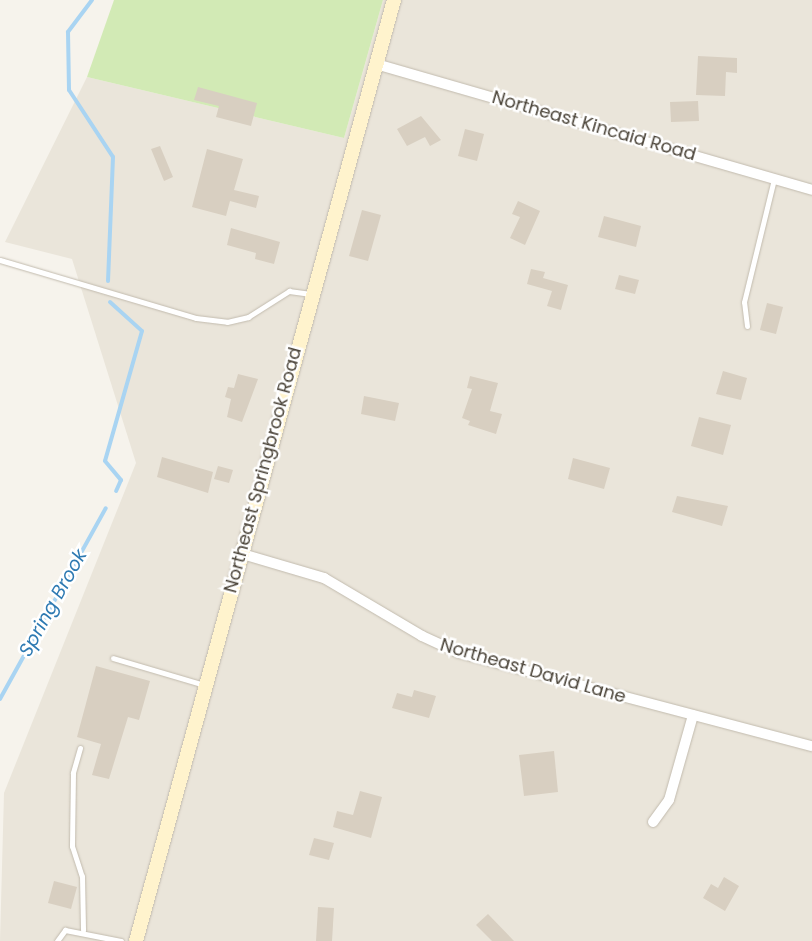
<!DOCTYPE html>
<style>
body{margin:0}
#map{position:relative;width:812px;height:941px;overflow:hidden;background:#f6f3ec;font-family:Poppins,sans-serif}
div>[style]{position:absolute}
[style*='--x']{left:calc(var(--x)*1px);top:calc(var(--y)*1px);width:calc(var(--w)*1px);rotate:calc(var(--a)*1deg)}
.residential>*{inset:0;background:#eae5da}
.green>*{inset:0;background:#d2eab5}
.stream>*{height:4px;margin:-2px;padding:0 2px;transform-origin:2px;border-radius:2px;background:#a9d4f2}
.building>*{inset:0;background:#d8cfc1}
.roads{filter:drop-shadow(0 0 1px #c2bbae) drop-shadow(0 0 1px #c2bbae)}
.lane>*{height:5px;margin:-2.5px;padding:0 2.5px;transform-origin:2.5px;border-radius:2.5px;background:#fff}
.street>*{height:10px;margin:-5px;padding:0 5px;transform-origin:5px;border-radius:5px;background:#fff}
.secondary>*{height:14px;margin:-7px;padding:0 7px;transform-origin:7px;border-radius:7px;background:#fff3cd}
span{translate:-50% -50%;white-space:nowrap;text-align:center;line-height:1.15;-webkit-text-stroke:5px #fff;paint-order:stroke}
.street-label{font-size:18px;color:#4b4439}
.water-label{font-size:19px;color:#2e7ab2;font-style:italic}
</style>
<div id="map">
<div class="residential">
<div style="clip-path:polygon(383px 0,812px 0,812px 941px,0 941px,4px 793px,136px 463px,72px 259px,5px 242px,87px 77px,344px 138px)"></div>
</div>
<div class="green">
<div style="clip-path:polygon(114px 0,383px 0,344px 138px,87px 77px)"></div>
</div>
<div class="stream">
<div style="--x:92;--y:0;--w:40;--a:127"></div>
<div style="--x:68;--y:32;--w:58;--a:89"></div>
<div style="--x:69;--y:90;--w:80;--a:56.7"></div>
<div style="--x:113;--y:157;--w:124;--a:92.3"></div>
<div style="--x:110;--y:302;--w:43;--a:42.2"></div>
<div style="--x:142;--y:331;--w:135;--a:105.9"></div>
<div style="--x:105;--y:461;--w:25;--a:50"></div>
<div style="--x:121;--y:480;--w:12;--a:114"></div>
<div style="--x:0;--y:699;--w:218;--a:-61"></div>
</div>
<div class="building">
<div style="clip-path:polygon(698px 56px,737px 58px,737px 73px,726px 72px,725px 96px,696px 95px)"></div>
<div style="clip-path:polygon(198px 87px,257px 103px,251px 126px,216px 117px,219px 106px,194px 100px)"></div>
<div style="clip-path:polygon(698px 101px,699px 121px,671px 122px,670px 102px)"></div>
<div style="clip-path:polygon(421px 116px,441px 140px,430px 146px,425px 137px,407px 146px,397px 129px)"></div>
<div style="clip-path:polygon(465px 129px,484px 134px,477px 161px,458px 156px)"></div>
<div style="clip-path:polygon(160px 146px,173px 177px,164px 181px,151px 149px)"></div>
<div style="clip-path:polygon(207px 149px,243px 159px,234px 190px,259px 196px,256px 208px,230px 201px,226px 216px,192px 207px)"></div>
<div style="clip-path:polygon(518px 201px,540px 211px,525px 245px,510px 238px,520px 217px,512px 214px)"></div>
<div style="clip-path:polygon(362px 210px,381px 215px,368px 261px,349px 256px)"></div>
<div style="clip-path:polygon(604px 216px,641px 226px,636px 247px,598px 237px)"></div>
<div style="clip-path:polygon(231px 228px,280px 242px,274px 264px,255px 259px,256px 253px,227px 245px)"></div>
<div style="clip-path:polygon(531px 269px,545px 272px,543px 278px,568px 285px,561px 310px,547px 306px,552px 291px,527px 284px)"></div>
<div style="clip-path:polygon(619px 275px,639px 280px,635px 294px,615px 289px)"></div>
<div style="clip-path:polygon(767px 303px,783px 307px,776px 334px,760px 330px)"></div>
<div style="clip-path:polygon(723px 371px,747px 378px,741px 400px,716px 394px)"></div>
<div style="clip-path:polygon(238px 374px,258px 379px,242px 422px,227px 417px,231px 399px,225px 397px,228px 387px,234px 388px)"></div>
<div style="clip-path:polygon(470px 376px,498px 383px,490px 411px,502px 414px,496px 434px,468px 425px,470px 421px,462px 418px,472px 389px,467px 388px)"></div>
<div style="clip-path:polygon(364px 396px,399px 403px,395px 421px,361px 414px)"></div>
<div style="clip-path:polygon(699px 417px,731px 425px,723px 455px,691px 446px)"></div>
<div style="clip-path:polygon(162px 457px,213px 472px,208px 493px,157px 477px)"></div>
<div style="clip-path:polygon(573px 458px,610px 468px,604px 489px,568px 479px)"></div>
<div style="clip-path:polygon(218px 466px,233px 470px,229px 483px,214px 479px)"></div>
<div style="clip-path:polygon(677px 496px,728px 506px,722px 526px,672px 512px)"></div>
<div style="clip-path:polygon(96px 666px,150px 681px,139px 720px,128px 717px,109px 779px,92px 775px,101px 744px,77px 737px)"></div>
<div style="clip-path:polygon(414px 690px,436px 696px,429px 718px,392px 708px,397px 693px,412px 697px)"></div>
<div style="clip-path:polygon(554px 751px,558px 792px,524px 796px,519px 755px)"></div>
<div style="clip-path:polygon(360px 791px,382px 797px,371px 838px,333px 827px,337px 811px,353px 815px)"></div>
<div style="clip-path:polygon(314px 838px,334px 843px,329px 860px,309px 855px)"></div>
<div style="clip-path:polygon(724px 877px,739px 886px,725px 911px,703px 898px,711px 884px,718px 888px)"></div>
<div style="clip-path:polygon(54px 881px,77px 887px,71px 909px,48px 903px)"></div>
<div style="clip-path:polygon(318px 907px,334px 908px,332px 941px,316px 941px)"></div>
<div style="clip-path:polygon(488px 914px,514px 941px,492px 941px,476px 925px)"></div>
</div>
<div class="roads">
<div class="lane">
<div style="--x:0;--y:260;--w:204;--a:16.5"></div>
<div style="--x:196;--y:318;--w:31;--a:7"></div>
<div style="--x:227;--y:322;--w:22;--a:-13"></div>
<div style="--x:248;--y:317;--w:49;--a:-32.4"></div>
<div style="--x:289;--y:291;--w:22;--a:8"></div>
<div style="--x:747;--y:326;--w:24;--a:-97"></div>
<div style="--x:744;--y:302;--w:127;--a:-76.3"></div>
<div style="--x:113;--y:658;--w:95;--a:16.5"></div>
<div style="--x:80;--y:748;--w:26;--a:106"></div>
<div style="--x:73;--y:773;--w:73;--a:90.8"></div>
<div style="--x:72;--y:846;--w:32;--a:72"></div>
<div style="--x:82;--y:876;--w:54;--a:88.9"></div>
<div style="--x:57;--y:941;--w:14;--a:-54"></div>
<div style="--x:65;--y:930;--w:57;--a:11.1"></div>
</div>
<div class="street">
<div style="--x:376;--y:64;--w:454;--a:16.1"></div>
<div style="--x:239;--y:553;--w:89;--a:16.4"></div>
<div style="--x:324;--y:578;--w:114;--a:30.6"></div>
<div style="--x:422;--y:636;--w:41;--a:24.7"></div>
<div style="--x:459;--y:653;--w:365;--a:14.8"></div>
<div style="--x:653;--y:822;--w:27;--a:-54"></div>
<div style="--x:669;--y:800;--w:88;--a:-74.2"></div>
</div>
<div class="secondary">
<div style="--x:136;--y:941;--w:976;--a:-74.67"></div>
</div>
</div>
<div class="street-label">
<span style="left:594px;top:126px;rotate:16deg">Northeast Kincaid Road</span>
<span style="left:263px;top:470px;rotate:-75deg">Northeast Springbrook Road</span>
<span style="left:533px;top:671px;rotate:16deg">Northeast David Lane</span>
</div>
<div class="water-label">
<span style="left:53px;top:603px;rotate:-61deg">Spring Brook</span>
</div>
</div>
